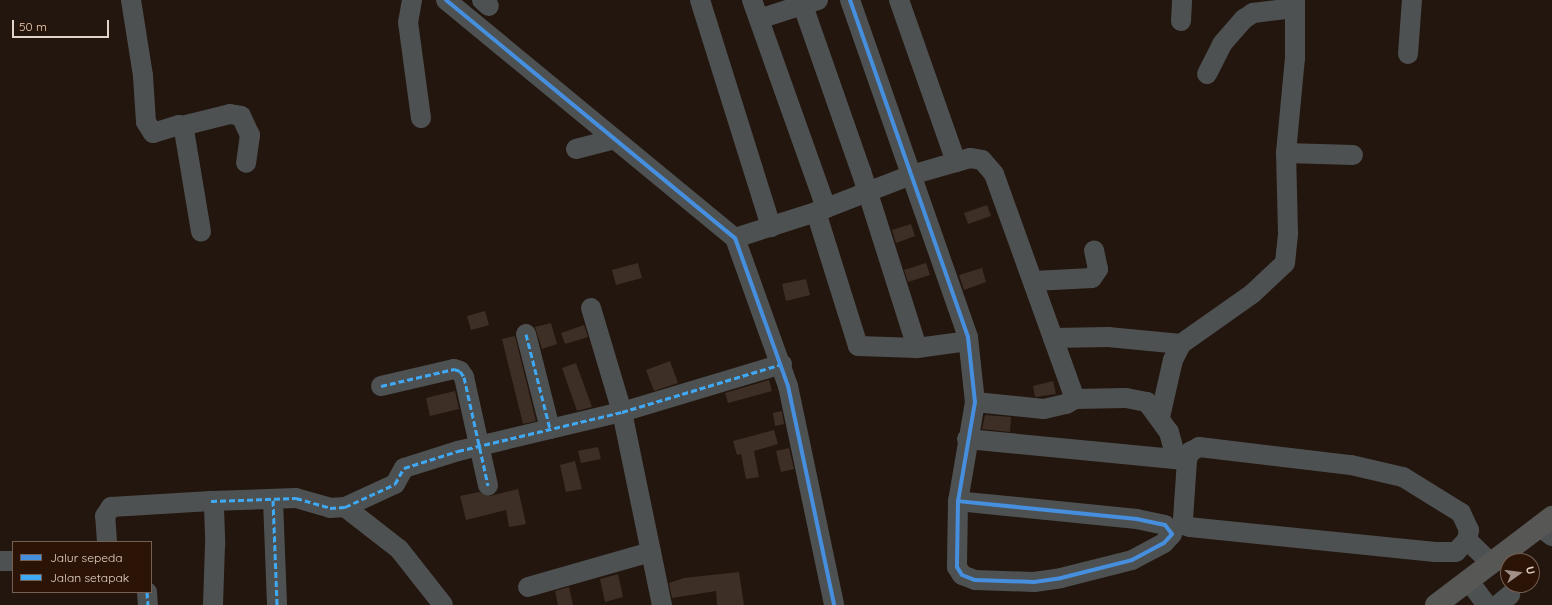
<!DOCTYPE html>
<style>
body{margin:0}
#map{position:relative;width:1552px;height:605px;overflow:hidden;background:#23160e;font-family:Quicksand,sans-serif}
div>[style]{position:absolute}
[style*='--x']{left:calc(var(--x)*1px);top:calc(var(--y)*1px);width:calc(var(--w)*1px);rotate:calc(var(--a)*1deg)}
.building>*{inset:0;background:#3e2f26}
.minor>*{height:20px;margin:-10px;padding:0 10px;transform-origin:10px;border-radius:10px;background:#4e5152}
.highway>*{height:22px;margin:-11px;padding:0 11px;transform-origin:11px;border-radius:11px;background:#575756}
.quiet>*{height:3px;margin-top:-1.5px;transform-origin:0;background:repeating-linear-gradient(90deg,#3fa9f5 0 6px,transparent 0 9px)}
.cycleway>*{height:4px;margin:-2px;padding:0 2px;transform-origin:2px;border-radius:2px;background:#468fdf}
span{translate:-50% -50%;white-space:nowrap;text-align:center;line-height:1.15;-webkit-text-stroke:3.5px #2b1406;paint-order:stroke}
.legend{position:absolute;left:12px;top:541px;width:140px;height:52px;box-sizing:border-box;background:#2b1406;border:1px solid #756054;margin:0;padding:5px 7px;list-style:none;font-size:12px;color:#e3d2c9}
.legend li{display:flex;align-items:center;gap:8px;height:20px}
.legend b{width:20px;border:1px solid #756054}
.north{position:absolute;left:1500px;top:553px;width:40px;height:40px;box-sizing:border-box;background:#2b1406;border:1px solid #756054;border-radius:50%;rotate:76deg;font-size:11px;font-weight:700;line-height:16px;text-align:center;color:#e3d2c9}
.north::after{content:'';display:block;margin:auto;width:14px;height:18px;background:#a09088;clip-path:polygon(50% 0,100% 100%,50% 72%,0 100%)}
.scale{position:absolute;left:12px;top:20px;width:97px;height:18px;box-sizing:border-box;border:2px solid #e3d2c9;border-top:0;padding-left:5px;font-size:12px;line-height:14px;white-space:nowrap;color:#e3d2c9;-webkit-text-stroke:3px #2b1406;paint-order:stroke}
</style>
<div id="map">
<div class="building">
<div style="clip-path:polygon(987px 205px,991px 216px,968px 224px,964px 213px)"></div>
<div style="clip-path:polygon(911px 224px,915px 236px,896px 243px,892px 230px)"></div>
<div style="clip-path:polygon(638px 263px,642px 278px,616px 285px,612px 270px)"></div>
<div style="clip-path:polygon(926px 263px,930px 275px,908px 282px,904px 270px)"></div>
<div style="clip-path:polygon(982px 268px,986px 282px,964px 290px,959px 275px)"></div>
<div style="clip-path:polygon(806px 279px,810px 295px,786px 301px,782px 284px)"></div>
<div style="clip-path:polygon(485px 311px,489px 325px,471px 330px,467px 316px)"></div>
<div style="clip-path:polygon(551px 323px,557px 344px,542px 349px,535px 327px)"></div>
<div style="clip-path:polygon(584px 325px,588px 337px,565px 344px,561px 333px)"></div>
<div style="clip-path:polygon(515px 336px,536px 421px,523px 424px,502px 339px)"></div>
<div style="clip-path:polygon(670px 361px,678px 383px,654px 391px,646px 370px)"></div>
<div style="clip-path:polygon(576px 363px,592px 407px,577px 411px,562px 368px)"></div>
<div style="clip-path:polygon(769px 380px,772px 391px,728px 403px,725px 393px)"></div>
<div style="clip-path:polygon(1053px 381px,1056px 394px,1035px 397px,1033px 386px)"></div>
<div style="clip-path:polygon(455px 391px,459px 409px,430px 416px,426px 398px)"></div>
<div style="clip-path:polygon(782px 411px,784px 424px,775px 426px,773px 413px)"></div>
<div style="clip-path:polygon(985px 415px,1011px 417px,1010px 432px,982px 429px)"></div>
<div style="clip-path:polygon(774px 430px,778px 444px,754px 451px,759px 477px,746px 479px,741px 454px,737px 455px,733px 441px)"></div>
<div style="clip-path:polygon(598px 447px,601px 459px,581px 463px,578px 451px)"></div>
<div style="clip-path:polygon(789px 448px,794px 469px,781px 472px,776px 451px)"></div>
<div style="clip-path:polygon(575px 461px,582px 489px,566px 492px,560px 465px)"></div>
<div style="clip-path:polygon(518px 489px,526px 524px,509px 527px,506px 510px,466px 520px,460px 496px,479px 492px,490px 496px)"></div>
<div style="clip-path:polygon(739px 572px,744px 605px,717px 605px,716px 591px,672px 598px,669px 583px,684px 578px)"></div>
<div style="clip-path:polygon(618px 574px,623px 597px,605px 602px,600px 579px)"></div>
<div style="clip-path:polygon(569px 587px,573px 605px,558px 605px,555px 591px)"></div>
</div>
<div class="minor">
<div style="--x:131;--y:0;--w:77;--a:81"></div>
<div style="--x:143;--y:76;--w:46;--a:86.3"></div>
<div style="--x:146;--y:122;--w:13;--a:58"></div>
<div style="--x:153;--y:133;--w:27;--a:-17"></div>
<div style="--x:179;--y:125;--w:7;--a:45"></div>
<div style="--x:184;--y:130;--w:103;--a:80.5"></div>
<div style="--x:412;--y:0;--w:22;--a:100"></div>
<div style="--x:408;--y:22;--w:97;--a:82.3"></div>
<div style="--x:446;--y:0;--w:374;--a:39.5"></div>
<div style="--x:735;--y:238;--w:157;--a:70.3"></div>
<div style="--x:788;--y:386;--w:224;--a:78.1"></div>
<div style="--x:482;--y:0;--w:9;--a:41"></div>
<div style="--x:700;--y:0;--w:238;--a:72.6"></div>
<div style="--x:752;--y:0;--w:221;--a:70.4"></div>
<div style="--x:801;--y:0;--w:181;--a:70.7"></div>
<div style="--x:861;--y:171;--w:186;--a:72.4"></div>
<div style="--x:917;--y:348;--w:51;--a:-7.8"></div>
<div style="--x:850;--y:0;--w:357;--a:70.7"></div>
<div style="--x:968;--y:337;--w:65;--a:83.9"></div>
<div style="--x:975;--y:402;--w:100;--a:99.7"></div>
<div style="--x:958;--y:501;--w:66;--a:90.9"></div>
<div style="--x:957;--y:567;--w:9;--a:58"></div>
<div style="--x:962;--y:575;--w:14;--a:21"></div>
<div style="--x:975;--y:580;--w:59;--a:1.9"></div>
<div style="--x:1034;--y:582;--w:27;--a:-8"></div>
<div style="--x:1061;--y:578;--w:73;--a:-14.2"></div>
<div style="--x:1132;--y:560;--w:36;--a:-28"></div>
<div style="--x:1164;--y:543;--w:12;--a:-48"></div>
<div style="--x:1172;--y:534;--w:11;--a:-128"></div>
<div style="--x:1165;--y:525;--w:29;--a:-168"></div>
<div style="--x:1137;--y:519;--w:180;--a:-174.3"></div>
<div style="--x:899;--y:0;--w:172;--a:70.6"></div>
<div style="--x:759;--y:19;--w:62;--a:-17.9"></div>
<div style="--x:1181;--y:21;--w:21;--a:-87"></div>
<div style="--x:1408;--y:54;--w:54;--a:-85.8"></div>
<div style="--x:1207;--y:74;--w:34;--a:-63"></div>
<div style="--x:1222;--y:44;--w:33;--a:-49"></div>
<div style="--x:1244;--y:19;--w:11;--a:-34"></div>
<div style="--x:1253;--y:13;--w:41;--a:-7"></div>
<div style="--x:182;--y:126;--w:49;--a:-14"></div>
<div style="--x:230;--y:114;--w:11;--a:10"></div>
<div style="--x:241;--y:116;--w:21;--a:65"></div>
<div style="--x:250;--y:135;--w:28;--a:98"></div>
<div style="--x:576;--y:149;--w:40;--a:-14.4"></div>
<div style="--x:1286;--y:153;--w:67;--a:1.7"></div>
<div style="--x:816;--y:212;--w:140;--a:72.6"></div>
<div style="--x:858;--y:346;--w:59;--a:1.9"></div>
<div style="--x:735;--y:238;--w:85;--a:-17.8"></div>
<div style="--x:816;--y:212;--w:102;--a:-21.3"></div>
<div style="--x:911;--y:175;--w:61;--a:-16.1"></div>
<div style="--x:970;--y:158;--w:12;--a:9"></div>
<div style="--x:982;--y:160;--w:18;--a:49"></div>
<div style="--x:994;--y:174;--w:239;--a:70.2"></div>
<div style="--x:1075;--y:399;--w:51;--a:-1.1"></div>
<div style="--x:1126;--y:398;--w:21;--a:11"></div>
<div style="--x:1147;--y:402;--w:37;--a:54"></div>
<div style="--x:1169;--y:432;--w:28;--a:75"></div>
<div style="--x:1034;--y:281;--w:58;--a:-3"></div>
<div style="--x:1092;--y:278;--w:11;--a:-56"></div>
<div style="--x:1098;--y:269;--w:19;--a:-102"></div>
<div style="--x:591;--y:308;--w:109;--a:73.4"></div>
<div style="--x:622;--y:412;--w:197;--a:78.3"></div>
<div style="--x:526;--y:334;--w:98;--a:75.8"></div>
<div style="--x:1053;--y:338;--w:55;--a:-1"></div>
<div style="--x:1108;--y:337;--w:73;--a:5.5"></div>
<div style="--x:1181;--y:344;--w:87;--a:-35.2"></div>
<div style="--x:1252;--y:294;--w:45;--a:-43.2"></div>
<div style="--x:1285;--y:263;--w:30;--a:-84"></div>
<div style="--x:1288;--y:233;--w:80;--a:-91.4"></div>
<div style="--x:1286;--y:153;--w:95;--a:-84.6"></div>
<div style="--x:1295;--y:58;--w:58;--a:-90"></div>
<div style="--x:381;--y:386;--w:75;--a:-13.1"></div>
<div style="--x:454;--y:369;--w:6;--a:18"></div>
<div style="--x:460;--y:371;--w:7;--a:56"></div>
<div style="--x:464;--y:377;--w:111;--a:77.5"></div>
<div style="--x:975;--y:402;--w:69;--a:5.8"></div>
<div style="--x:1044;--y:409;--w:23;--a:-13"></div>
<div style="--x:1066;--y:404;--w:10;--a:-29"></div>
<div style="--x:1160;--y:417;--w:58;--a:-77.2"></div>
<div style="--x:1173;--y:360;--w:18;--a:-63"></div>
<div style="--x:967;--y:439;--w:221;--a:5.5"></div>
<div style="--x:1199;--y:447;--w:153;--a:6.8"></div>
<div style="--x:1351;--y:465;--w:53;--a:13"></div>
<div style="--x:1403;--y:477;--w:68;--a:31.8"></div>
<div style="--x:1461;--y:513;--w:19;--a:65"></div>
<div style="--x:1469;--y:530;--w:10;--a:101"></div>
<div style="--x:1467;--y:540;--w:16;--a:133"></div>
<div style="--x:1456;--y:552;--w:21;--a:180"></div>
<div style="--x:1435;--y:552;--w:246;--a:-174.2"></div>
<div style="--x:1190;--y:527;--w:6;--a:-162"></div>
<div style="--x:1184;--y:525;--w:6;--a:-99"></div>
<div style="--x:1183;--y:519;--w:59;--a:-86.1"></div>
<div style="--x:1187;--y:460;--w:9;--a:-69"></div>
<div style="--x:1190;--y:452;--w:10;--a:-29"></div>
<div style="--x:273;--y:500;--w:105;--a:87.8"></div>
<div style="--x:211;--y:501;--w:85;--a:-2"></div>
<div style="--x:296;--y:498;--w:35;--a:16"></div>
<div style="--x:330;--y:508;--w:15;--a:-4"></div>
<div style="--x:345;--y:507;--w:55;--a:-24.7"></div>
<div style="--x:395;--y:484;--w:18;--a:-61"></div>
<div style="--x:404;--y:468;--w:57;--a:-17.5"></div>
<div style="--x:458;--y:451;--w:169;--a:-13.4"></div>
<div style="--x:622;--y:412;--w:167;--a:-16.7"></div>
<div style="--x:345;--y:507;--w:68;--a:37.9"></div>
<div style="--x:399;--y:549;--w:71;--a:51.8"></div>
<div style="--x:1540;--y:527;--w:15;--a:37"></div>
<div style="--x:1467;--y:540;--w:33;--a:44"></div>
<div style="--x:107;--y:542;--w:26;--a:-94"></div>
<div style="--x:105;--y:516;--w:11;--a:-56"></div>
<div style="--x:111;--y:507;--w:100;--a:-3.4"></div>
<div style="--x:211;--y:501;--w:7;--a:63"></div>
<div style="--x:214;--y:507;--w:38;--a:88"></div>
<div style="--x:215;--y:545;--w:60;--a:91.9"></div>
<div style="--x:0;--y:561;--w:13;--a:0"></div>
<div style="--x:1468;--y:580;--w:31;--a:53"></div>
<div style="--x:528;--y:587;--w:128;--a:-15.9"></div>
<div style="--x:147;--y:592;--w:13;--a:86"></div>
<div style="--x:1498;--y:605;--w:16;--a:-40"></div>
</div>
<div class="highway">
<div style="--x:1436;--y:605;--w:146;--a:-37.2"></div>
</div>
<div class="quiet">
<div style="--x:526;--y:334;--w:98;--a:75.8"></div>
<div style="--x:381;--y:386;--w:75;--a:-13.1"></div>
<div style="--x:454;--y:369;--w:6;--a:18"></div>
<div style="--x:460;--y:371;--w:7;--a:56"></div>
<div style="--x:464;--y:377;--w:111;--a:77.5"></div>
<div style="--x:273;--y:500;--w:105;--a:87.8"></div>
<div style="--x:211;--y:501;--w:85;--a:-2"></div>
<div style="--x:296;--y:498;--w:35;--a:16"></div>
<div style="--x:330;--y:508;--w:15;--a:-4"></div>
<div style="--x:345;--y:507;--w:55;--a:-24.7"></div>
<div style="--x:395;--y:484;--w:18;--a:-61"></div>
<div style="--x:404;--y:468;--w:57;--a:-17.5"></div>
<div style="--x:458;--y:451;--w:169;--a:-13.4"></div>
<div style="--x:622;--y:412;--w:167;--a:-16.7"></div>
<div style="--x:147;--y:592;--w:13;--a:86"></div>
</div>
<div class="cycleway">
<div style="--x:446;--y:0;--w:374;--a:39.5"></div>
<div style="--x:735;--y:238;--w:157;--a:70.3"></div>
<div style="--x:788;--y:386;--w:224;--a:78.1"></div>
<div style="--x:850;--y:0;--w:357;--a:70.7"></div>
<div style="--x:968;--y:337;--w:65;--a:83.9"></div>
<div style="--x:975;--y:402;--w:100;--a:99.7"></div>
<div style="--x:958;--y:501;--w:66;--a:90.9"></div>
<div style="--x:957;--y:567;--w:9;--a:58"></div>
<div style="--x:962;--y:575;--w:14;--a:21"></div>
<div style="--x:975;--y:580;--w:59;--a:1.9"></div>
<div style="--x:1034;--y:582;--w:27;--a:-8"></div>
<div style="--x:1061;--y:578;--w:73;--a:-14.2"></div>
<div style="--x:1132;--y:560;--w:36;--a:-28"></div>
<div style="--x:1164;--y:543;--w:12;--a:-48"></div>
<div style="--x:1172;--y:534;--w:11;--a:-128"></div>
<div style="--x:1165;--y:525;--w:29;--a:-168"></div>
<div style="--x:1137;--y:519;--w:180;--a:-174.3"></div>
</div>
<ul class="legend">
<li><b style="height:5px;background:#468fdf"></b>Jalur sepeda</li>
<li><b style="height:5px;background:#3fa9f5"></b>Jalan setapak</li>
</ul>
<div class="north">U</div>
<div class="scale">50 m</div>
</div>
